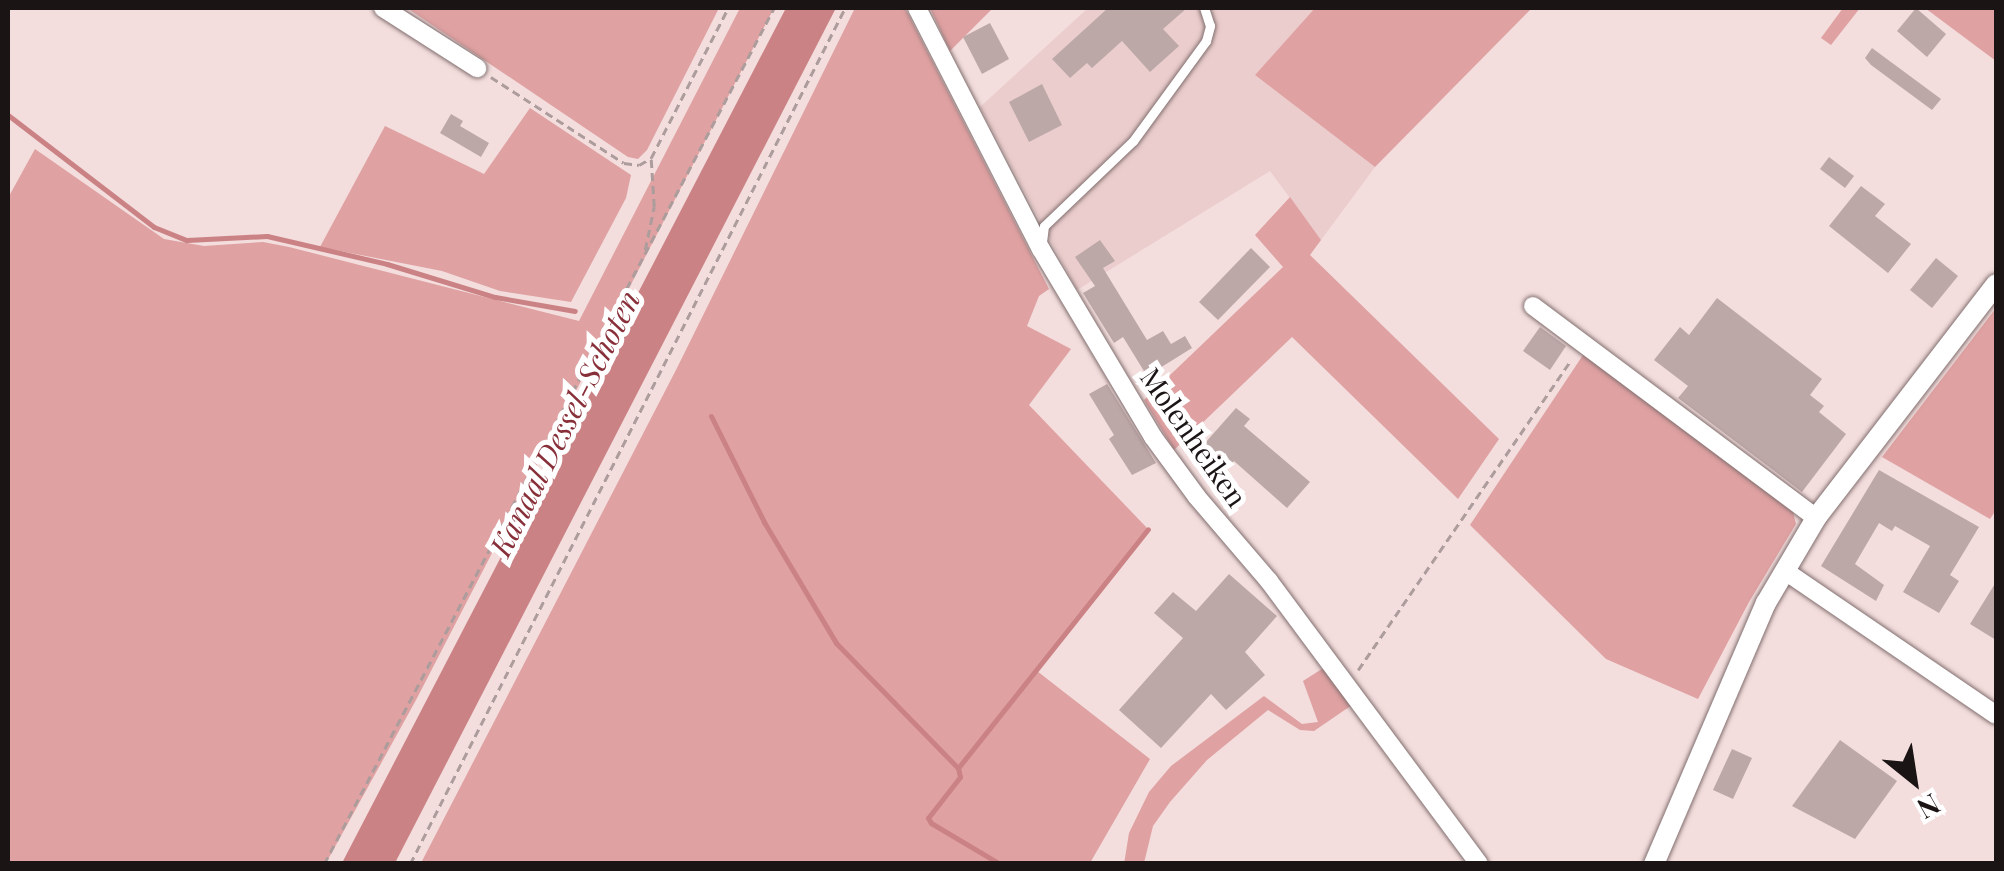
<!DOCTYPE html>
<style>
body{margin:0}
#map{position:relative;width:2004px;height:871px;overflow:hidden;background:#f3dddd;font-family:"Playfair Display",serif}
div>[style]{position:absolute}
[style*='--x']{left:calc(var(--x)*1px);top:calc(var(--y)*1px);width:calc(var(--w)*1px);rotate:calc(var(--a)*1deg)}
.built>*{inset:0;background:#ebcdcd}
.green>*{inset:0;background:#dfa1a2}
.water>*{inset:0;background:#cb8285}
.stream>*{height:5px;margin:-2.5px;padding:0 2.5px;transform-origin:2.5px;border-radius:2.5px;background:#cb8285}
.building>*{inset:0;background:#bda8a8}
.path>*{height:2.5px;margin-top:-1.25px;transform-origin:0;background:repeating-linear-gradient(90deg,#ad9c9c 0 8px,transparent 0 13px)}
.roads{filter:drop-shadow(0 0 2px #816e6e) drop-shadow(0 0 2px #816e6e)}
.service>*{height:9px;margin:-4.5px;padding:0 4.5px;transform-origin:4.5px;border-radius:4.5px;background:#fff}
.minor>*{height:18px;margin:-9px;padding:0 9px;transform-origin:9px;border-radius:9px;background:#fff}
.tertiary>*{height:20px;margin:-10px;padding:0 10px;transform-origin:10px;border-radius:10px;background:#fff}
span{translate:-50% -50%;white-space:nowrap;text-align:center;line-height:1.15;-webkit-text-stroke:10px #fff;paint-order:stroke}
.street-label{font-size:28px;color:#1b1414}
.water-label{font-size:30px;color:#883039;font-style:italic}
.frame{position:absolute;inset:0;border:10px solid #1b1414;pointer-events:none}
.north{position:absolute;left:1864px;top:731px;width:100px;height:100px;-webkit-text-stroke:8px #fff;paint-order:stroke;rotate:150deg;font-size:28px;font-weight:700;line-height:40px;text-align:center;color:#1b1414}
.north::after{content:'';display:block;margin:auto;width:35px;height:45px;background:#1b1414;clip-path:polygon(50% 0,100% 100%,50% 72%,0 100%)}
</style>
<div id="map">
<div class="built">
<div style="clip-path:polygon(1088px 8px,1315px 8px,1255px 75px,1375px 167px,1321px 240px,1270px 171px,1077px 290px,980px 107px)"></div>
</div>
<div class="green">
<div style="clip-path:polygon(407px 8px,719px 8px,647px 150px,638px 159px,628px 157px)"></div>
<div style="clip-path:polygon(740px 8px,774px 8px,416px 700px,326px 863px,8px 863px,8px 198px,35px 149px,164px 239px,204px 246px,263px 242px,289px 247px,579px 321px)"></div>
<div style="clip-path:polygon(855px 8px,905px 8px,1049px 289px,1039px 296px,1027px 326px,1071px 349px,1029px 405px,1148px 529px,1037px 671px,1150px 759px,1090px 863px,421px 863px,677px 368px)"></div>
<div style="clip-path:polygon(930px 8px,993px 8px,950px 51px)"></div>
<div style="clip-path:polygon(1315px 8px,1532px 8px,1375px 167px,1255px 75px)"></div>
<div style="clip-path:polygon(1843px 8px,1860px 8px,1831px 45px,1821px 38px)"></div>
<div style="clip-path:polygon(1925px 8px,1996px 8px,1996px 61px)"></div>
<div style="clip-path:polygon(530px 108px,631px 175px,626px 198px,571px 302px,500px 291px,442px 271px,320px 247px,385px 126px,484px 174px)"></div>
<div style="clip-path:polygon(1290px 197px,1321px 240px,1310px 255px,1499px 439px,1458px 499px,1292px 337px,1174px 450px,1144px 400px,1283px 267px,1255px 235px)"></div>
<div style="clip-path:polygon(1996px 308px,1996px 510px,1990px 519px,1882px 457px)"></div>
<div style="clip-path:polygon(1583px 355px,1793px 512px,1796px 524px,1749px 602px,1698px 699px,1606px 659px,1470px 525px)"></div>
<div style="clip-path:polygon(1325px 667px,1352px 705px,1314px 731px,1300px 730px,1268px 710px,1207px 760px,1170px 802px,1153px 826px,1144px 863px,1124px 864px,1129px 833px,1149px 792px,1171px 766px,1264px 696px,1302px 724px,1318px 722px,1303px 681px)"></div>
</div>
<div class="water">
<div style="clip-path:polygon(786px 8px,836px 8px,395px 863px,342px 863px)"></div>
</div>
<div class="stream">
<div style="--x:8;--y:115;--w:184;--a:37.5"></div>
<div style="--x:154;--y:227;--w:35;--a:22"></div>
<div style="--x:187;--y:240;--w:80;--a:-2.9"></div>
<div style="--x:267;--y:236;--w:123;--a:13.1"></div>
<div style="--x:387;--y:264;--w:113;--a:17"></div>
<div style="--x:495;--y:297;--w:81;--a:9.9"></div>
<div style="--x:711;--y:416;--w:119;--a:63.4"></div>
<div style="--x:764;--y:522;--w:141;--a:59.2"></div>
<div style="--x:836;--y:643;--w:175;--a:45.7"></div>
<div style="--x:958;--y:768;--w:9;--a:77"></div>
<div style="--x:960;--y:777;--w:52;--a:128"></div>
<div style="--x:928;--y:818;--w:6;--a:59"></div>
<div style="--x:931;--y:823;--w:80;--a:30.7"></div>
<div style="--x:958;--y:768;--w:305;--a:-51.5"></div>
</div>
<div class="building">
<div style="clip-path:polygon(1108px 8px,1187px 8px,1163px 29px,1179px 46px,1150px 72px,1122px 41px,1092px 68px,1087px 63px,1070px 78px,1052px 59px)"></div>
<div style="clip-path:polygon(1916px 8px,1946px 34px,1927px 57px,1897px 31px)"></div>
<div style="clip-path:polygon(990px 23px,1009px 59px,982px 74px,963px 37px)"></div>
<div style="clip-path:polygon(1872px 48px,1941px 99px,1932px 110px,1871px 65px,1865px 58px)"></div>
<div style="clip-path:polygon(1042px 84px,1062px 125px,1029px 142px,1009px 102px)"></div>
<div style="clip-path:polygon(451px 114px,463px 121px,460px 126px,489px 143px,481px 157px,440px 133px)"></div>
<div style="clip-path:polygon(1829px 157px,1854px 176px,1845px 188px,1820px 169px)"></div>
<div style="clip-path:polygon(1861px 186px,1885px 204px,1875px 216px,1911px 244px,1888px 273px,1829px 226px)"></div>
<div style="clip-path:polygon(1100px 240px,1115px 261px,1103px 268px,1147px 340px,1163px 331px,1171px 344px,1185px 336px,1192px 348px,1147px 376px,1123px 337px,1114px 343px,1083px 293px,1095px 286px,1075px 257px)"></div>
<div style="clip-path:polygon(1251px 248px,1270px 267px,1218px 320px,1199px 302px)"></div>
<div style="clip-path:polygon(1936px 258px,1958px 276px,1932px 308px,1910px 290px)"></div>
<div style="clip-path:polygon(1717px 298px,1822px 379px,1810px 395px,1824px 406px,1819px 412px,1846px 434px,1802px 492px,1678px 398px,1688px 386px,1654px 360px,1680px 327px,1689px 335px)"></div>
<div style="clip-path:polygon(1540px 327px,1566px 346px,1550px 370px,1523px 351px)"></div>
<div style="clip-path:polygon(1107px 384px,1156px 463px,1132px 475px,1109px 439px,1114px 435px,1089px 394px)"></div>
<div style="clip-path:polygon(1236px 408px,1250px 419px,1244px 426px,1310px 482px,1287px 508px,1234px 461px,1223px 473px,1198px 451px)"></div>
<div style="clip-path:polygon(1879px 470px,1979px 527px,1950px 575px,1959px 581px,1939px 613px,1903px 592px,1930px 546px,1895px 526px,1892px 531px,1879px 523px,1855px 564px,1884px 585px,1876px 601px,1821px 566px)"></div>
<div style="clip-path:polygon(1229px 574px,1277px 616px,1245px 652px,1265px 675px,1226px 710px,1211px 694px,1161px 748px,1119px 710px,1183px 638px,1154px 613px,1173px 592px,1196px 611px)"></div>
<div style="clip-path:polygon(1996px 582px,1996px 640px,1970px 624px)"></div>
<div style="clip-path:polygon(1840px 740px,1897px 781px,1855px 839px,1792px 806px)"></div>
<div style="clip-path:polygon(1732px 749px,1752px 758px,1733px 799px,1713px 790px)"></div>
</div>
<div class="path">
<div style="--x:491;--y:77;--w:158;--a:32.9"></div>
<div style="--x:624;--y:163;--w:15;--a:8"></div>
<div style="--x:639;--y:165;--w:14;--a:-30"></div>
<div style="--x:651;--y:158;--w:169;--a:-62.8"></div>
<div style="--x:645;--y:250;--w:44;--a:-78.2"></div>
<div style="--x:654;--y:207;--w:48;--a:-93.6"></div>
<div style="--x:1358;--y:670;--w:376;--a:-55.5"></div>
<div style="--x:324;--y:864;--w:967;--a:-62.27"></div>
<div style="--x:410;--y:864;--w:960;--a:-63.06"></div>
</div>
<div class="roads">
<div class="service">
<div style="--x:1042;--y:242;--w:16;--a:-83"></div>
<div style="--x:1044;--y:226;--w:123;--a:-43.7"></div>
<div style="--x:1133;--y:141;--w:124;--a:-53.9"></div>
<div style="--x:1206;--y:41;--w:16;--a:-75"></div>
<div style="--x:1210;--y:26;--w:19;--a:-108"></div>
</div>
<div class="minor">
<div style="--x:383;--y:8;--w:112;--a:32.6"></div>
<div style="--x:917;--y:8;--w:271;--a:62.8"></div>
<div style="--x:1041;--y:249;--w:219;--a:59.2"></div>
<div style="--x:1153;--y:437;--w:74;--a:53.7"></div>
<div style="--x:1197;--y:497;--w:111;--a:49.4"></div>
<div style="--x:1269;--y:581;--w:352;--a:53.4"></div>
<div style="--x:1533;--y:306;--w:354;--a:36.8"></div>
<div style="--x:1785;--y:571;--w:255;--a:34.3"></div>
</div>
<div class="tertiary">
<div style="--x:1654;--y:864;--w:284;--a:-66.8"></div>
<div style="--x:1766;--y:603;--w:99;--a:-59.5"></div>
<div style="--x:1816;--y:518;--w:295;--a:-52.4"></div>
</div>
</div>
<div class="street-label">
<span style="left:1194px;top:437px;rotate:55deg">Molenheiken</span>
</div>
<div class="water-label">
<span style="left:564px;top:423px;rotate:-63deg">Kanaal Dessel-Schoten</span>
</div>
<div class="frame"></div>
<div class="north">N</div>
</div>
